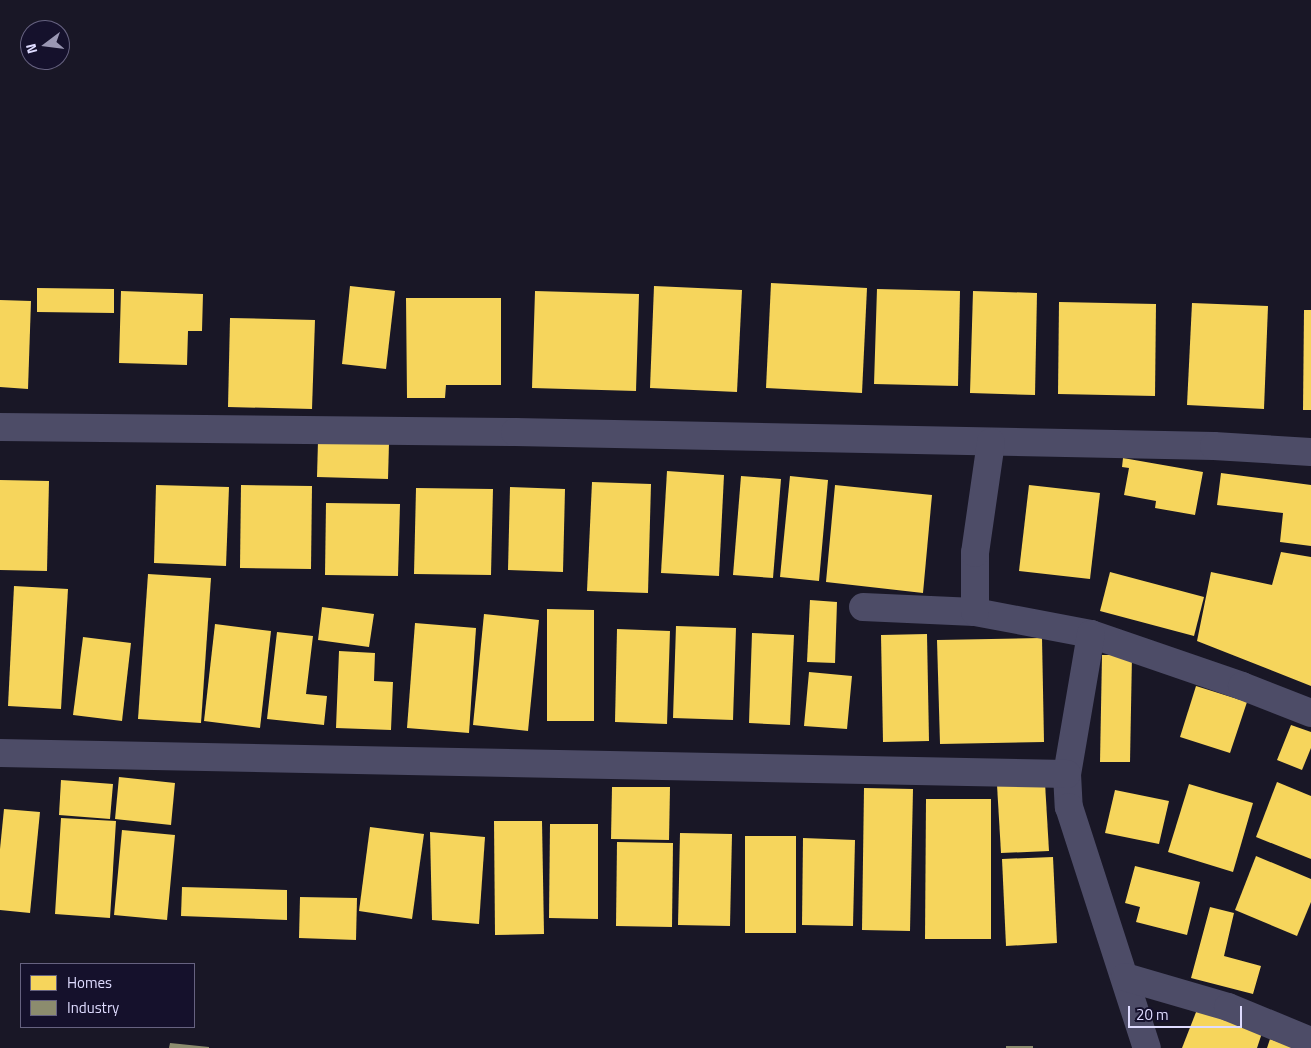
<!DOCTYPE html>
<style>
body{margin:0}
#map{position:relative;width:1311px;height:1048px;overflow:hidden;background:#191726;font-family:"Titillium Web",sans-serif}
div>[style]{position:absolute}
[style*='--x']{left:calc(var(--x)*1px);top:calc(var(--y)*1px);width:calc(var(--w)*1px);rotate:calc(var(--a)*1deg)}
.homes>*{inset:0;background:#f6d55c}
.industry>*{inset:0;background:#8c8c6e}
.street>*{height:28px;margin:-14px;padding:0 14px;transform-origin:14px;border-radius:14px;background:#4d4c67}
span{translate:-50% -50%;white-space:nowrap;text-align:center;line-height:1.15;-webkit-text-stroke:5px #15112c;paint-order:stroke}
.legend{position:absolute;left:20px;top:963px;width:175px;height:65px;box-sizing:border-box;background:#15112c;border:1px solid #666280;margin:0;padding:6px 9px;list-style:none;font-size:15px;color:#dfdcff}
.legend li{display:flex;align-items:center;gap:10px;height:25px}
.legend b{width:25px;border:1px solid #666280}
.north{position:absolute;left:20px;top:20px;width:50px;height:50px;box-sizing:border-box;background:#15112c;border:1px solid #666280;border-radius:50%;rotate:255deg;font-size:14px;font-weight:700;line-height:20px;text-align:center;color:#dfdcff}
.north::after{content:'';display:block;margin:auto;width:18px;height:22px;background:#9a97b3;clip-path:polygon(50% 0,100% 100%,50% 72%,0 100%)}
.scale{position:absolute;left:1128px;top:1006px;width:114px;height:22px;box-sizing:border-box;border:2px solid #dfdcff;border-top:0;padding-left:6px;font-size:15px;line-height:18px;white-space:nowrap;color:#dfdcff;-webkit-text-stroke:4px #15112c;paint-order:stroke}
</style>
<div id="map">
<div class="homes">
<div style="clip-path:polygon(771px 283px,867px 288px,862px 393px,766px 388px)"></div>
<div style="clip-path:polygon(350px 286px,395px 291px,386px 369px,342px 364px)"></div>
<div style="clip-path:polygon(654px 286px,742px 290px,737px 392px,650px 388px)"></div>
<div style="clip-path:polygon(37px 288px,114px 289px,114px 313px,37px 312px)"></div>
<div style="clip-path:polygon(877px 289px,960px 291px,958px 386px,874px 384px)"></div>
<div style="clip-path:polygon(121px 291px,203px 294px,202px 331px,188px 331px,187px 365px,119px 363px)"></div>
<div style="clip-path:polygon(535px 291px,639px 294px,636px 391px,532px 388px)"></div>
<div style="clip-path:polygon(973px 291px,1037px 293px,1035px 395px,970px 393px)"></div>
<div style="clip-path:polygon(406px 298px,501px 298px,501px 385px,446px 385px,445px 398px,407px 398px)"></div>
<div style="clip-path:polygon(0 300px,31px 301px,28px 389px,0 387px)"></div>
<div style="clip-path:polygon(1059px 302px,1156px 304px,1155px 396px,1058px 394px)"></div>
<div style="clip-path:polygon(1192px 303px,1268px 306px,1264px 409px,1187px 405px)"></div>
<div style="clip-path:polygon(1304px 310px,1311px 310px,1311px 410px,1303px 410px)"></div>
<div style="clip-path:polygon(230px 318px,315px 320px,312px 409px,228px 407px)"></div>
<div style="clip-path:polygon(318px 441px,389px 443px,388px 479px,317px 477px)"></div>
<div style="clip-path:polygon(1123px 458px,1203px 472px,1195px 515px,1155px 508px,1156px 501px,1124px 495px,1129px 468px,1122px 467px)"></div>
<div style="clip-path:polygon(667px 471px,724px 475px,719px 576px,661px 573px)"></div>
<div style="clip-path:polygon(1221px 473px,1311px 485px,1311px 546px,1280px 542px,1283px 513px,1217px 505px)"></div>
<div style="clip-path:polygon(741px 476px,781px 479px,773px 578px,733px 575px)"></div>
<div style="clip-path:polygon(790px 476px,828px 480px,819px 581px,780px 577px)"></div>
<div style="clip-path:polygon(0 480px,49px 481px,47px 571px,0 570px)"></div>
<div style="clip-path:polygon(592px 482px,651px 484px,648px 593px,587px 591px)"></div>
<div style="clip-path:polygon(156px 485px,229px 487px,226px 566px,154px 563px)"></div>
<div style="clip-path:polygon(241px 485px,312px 486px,311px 569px,240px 568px)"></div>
<div style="clip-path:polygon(835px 485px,932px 495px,923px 593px,826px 582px)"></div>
<div style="clip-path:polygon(1029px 485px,1100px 493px,1090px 579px,1019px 571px)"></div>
<div style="clip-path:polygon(510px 487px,565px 489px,563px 572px,508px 570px)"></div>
<div style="clip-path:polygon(416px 488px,493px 489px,491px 575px,414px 574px)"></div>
<div style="clip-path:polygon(326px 503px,400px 504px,398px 576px,325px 575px)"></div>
<div style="clip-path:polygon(1281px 552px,1311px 557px,1311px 686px,1197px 641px,1211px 572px,1272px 585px)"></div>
<div style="clip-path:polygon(1110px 572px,1204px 597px,1194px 636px,1100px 611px)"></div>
<div style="clip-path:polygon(148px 574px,211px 578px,201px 723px,138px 719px)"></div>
<div style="clip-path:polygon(14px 586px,68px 589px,61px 709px,8px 706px)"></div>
<div style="clip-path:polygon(810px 600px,837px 602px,835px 663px,807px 662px)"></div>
<div style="clip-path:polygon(322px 607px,374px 614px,369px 647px,318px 640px)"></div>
<div style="clip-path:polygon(547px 609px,594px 610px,594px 721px,547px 721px)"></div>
<div style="clip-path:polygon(484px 614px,539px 620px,528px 731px,473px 725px)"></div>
<div style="clip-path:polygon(415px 623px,476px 628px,469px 733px,407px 728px)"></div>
<div style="clip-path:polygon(215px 624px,271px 631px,260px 728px,204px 721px)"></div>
<div style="clip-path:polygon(676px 626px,736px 628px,733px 720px,673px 718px)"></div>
<div style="clip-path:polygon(617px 629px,670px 631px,667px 724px,615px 722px)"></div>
<div style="clip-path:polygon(277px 632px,313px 636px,306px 694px,327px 696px,324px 725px,267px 719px)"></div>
<div style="clip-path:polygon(752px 633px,794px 635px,790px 725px,749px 723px)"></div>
<div style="clip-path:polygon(927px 634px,929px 741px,883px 742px,881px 635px)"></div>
<div style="clip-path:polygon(83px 637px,131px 643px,122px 721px,73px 715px)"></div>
<div style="clip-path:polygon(1042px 638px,1044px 742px,940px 744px,937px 640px)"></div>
<div style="clip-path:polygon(339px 651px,375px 653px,374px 681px,393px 682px,391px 730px,336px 728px)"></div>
<div style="clip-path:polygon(1102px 655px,1132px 655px,1130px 762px,1100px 762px)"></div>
<div style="clip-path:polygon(809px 672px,852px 676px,847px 729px,804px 726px)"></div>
<div style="clip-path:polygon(1196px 686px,1247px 702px,1230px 753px,1180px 737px)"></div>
<div style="clip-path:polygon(1291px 725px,1311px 732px,1311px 748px,1302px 770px,1277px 760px)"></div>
<div style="clip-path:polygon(119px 777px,175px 783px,171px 825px,115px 819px)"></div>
<div style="clip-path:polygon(61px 780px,113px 784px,110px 819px,59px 815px)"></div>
<div style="clip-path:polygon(1277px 782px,1311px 796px,1311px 859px,1256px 837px)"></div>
<div style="clip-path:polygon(1045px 783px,1049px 851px,1001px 853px,997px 785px)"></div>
<div style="clip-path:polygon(1189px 784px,1253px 803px,1233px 872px,1168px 852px)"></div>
<div style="clip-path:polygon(612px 787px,670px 787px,669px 840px,611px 839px)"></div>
<div style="clip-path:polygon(864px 788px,913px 789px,910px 931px,862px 930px)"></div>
<div style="clip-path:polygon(1115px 790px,1169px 801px,1159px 844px,1105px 833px)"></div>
<div style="clip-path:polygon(926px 799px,991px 799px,991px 939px,925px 939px)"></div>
<div style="clip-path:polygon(4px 809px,40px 812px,30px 913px,0 910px,0 849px)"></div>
<div style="clip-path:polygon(61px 818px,116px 821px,110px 918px,55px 914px)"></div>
<div style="clip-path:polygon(494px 821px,542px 821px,544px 934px,495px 935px)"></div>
<div style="clip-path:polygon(550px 824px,598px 824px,598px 919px,549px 918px)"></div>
<div style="clip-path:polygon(370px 827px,424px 834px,412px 919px,359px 911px)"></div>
<div style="clip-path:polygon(122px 830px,175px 835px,167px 920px,114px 915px)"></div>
<div style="clip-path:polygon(430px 832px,485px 837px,479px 924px,432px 920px)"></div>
<div style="clip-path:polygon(680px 833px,732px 834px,730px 926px,678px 925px)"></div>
<div style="clip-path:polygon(745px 836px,796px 836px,796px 933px,745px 933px)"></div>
<div style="clip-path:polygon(803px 838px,855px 840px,853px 926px,802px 925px)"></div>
<div style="clip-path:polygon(617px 842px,673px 843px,672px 927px,616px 926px)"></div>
<div style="clip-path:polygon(1256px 856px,1311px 879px,1311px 902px,1297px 936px,1235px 910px)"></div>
<div style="clip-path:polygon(1053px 857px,1057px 943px,1006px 946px,1002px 859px)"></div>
<div style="clip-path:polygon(1135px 866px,1200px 882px,1187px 935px,1136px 922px,1140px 907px,1125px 903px)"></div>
<div style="clip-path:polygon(182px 887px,287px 890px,287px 920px,181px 916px)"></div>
<div style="clip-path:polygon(300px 897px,357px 898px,356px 940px,299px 938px)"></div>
<div style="clip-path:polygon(1210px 907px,1234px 913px,1224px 956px,1261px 966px,1253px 994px,1191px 978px)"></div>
<div style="clip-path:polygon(1198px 1007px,1263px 1030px,1257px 1048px,1182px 1048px)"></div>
<div style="clip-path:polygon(1270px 1039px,1295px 1048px,1267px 1048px)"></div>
</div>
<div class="industry">
<div style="clip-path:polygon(170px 1043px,209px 1047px,209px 1048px,169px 1048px)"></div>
<div style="clip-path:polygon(1006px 1046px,1033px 1046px,1033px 1048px,1006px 1048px)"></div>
</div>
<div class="street">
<div style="--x:0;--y:427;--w:515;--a:0.56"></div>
<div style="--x:515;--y:432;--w:699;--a:1.15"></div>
<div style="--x:1214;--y:446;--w:97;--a:3.5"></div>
<div style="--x:863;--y:607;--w:112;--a:2.6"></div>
<div style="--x:975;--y:612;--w:118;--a:10.7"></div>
<div style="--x:1091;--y:634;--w:160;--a:19"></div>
<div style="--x:1242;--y:686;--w:74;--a:21.4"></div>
<div style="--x:975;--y:612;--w:59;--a:-90"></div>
<div style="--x:975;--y:553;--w:112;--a:-81.8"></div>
<div style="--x:1091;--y:634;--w:142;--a:99.7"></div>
<div style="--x:1067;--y:774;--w:33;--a:87"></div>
<div style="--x:1069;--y:807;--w:253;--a:72.1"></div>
<div style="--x:0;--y:753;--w:1067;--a:1.13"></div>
<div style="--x:1125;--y:977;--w:107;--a:16.2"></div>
<div style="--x:1228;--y:1007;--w:90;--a:22.3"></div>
</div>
<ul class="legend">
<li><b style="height:14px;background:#f6d55c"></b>Homes</li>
<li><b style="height:14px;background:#8c8c6e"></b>Industry</li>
</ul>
<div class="north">N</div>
<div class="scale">20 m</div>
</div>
